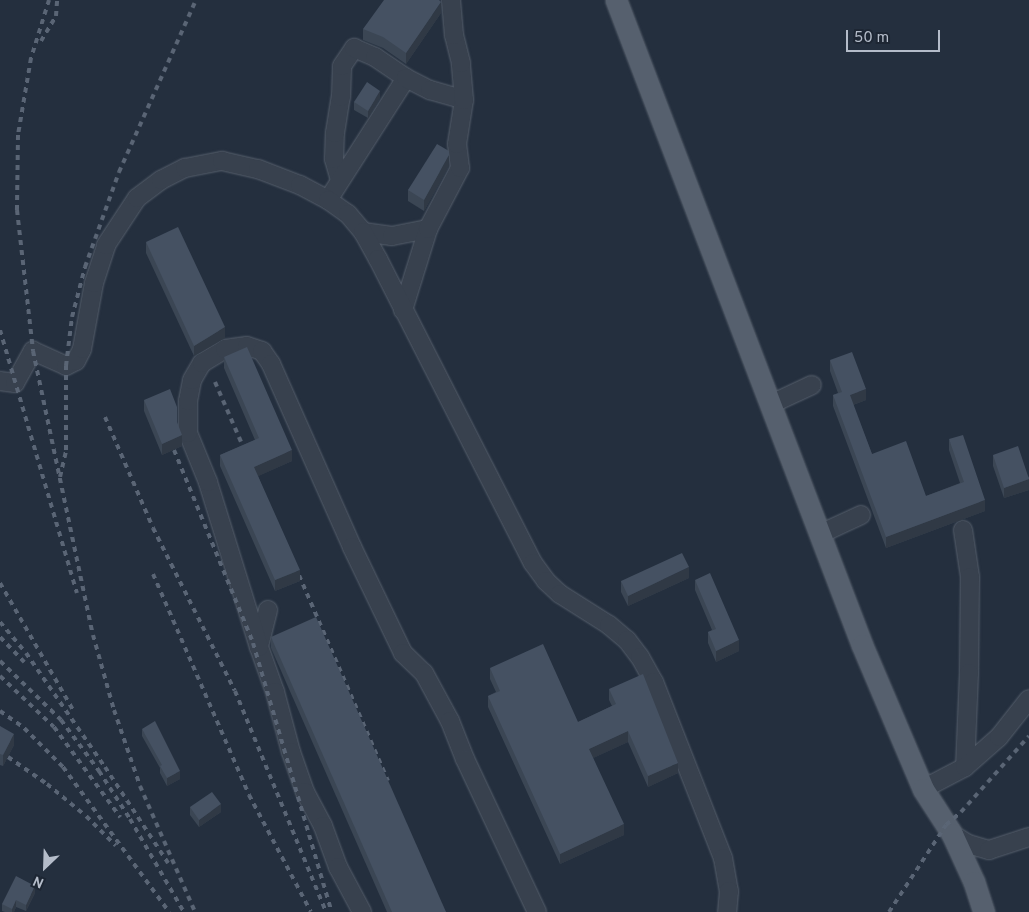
<!DOCTYPE html>
<style>
body{margin:0}
#map{position:relative;width:1029px;height:912px;overflow:hidden;background:#242f3e;font-family:Overpass,sans-serif}
div>[style]{position:absolute}
[style*='--x']{left:calc(var(--x)*1px);top:calc(var(--y)*1px);width:calc(var(--w)*1px);rotate:calc(var(--a)*1deg)}
.roads{filter:drop-shadow(0 0 1px #565f6c) drop-shadow(0 0 1px #565f6c)}
.minor>*{height:18px;margin:-9px;padding:0 9px;transform-origin:9px;border-radius:9px;background:#38414e}
.major>*{height:21px;margin:-10.5px;padding:0 10.5px;transform-origin:10.5px;border-radius:10.5px;background:#56606e}
.rail>*{height:4px;margin-top:-2px;transform-origin:0;background:repeating-linear-gradient(90deg,#5a6575 0 5px,transparent 0 10px)}
.wall>*{inset:0;background:#3b4654}
.shaded-wall>*{inset:0;background:#303945}
.building>*{inset:0;background:#455162}
span{translate:-50% -50%;white-space:nowrap;text-align:center;line-height:1.15;-webkit-text-stroke:4.5px #1d2633;paint-order:stroke}
.north{position:absolute;left:20px;top:842px;width:50px;height:50px;-webkit-text-stroke:4px #1d2633;paint-order:stroke;rotate:204deg;font-size:14px;font-weight:700;line-height:20px;text-align:center;color:#b4bcc9}
.north::after{content:'';display:block;margin:auto;width:18px;height:22px;background:#b4bcc9;clip-path:polygon(50% 0,100% 100%,50% 72%,0 100%)}
.scale{position:absolute;left:846px;top:30px;width:94px;height:22px;box-sizing:border-box;border:2px solid #b4bcc9;border-top:0;padding-left:6px;font-size:15px;line-height:18px;white-space:nowrap;color:#b4bcc9;-webkit-text-stroke:4px #1d2633;paint-order:stroke}
</style>
<div id="map">
<div class="roads">
<div class="minor">
<div style="--x:340;--y:180;--w:22;--a:-106"></div>
<div style="--x:334;--y:159;--w:26;--a:-88"></div>
<div style="--x:335;--y:133;--w:36;--a:-81"></div>
<div style="--x:341;--y:97;--w:31;--a:-88"></div>
<div style="--x:342;--y:66;--w:22;--a:-56"></div>
<div style="--x:354;--y:48;--w:23;--a:23"></div>
<div style="--x:375;--y:57;--w:37;--a:34"></div>
<div style="--x:328;--y:200;--w:145;--a:-57.4"></div>
<div style="--x:406;--y:78;--w:27;--a:27"></div>
<div style="--x:430;--y:90;--w:35;--a:16"></div>
<div style="--x:363;--y:232;--w:29;--a:8"></div>
<div style="--x:392;--y:236;--w:37;--a:-11"></div>
<div style="--x:403;--y:310;--w:85;--a:-72.8"></div>
<div style="--x:428;--y:229;--w:69;--a:-62.3"></div>
<div style="--x:460;--y:168;--w:24;--a:-97"></div>
<div style="--x:457;--y:144;--w:45;--a:-81"></div>
<div style="--x:464;--y:100;--w:37;--a:-95"></div>
<div style="--x:461;--y:63;--w:29;--a:-104"></div>
<div style="--x:454;--y:35;--w:35;--a:-95"></div>
<div style="--x:0;--y:381;--w:15;--a:8"></div>
<div style="--x:15;--y:383;--w:37;--a:-61"></div>
<div style="--x:33;--y:351;--w:36;--a:24"></div>
<div style="--x:66;--y:366;--w:11;--a:-27"></div>
<div style="--x:76;--y:361;--w:13;--a:-63"></div>
<div style="--x:82;--y:349;--w:67;--a:-79.7"></div>
<div style="--x:94;--y:283;--w:40;--a:-72"></div>
<div style="--x:106;--y:245;--w:56;--a:-56.6"></div>
<div style="--x:137;--y:198;--w:30;--a:-37"></div>
<div style="--x:161;--y:180;--w:27;--a:-27"></div>
<div style="--x:185;--y:168;--w:38;--a:-11"></div>
<div style="--x:222;--y:161;--w:37;--a:13"></div>
<div style="--x:258;--y:169;--w:45;--a:20.9"></div>
<div style="--x:300;--y:185;--w:32;--a:28"></div>
<div style="--x:328;--y:200;--w:24;--a:35"></div>
<div style="--x:348;--y:214;--w:23;--a:50"></div>
<div style="--x:363;--y:232;--w:31;--a:61"></div>
<div style="--x:378;--y:259;--w:341;--a:63"></div>
<div style="--x:533;--y:563;--w:22;--a:54"></div>
<div style="--x:546;--y:581;--w:19;--a:43"></div>
<div style="--x:560;--y:594;--w:58;--a:32.3"></div>
<div style="--x:609;--y:625;--w:23;--a:40"></div>
<div style="--x:627;--y:640;--w:21;--a:53"></div>
<div style="--x:640;--y:657;--w:29;--a:61"></div>
<div style="--x:654;--y:682;--w:189;--a:68.6"></div>
<div style="--x:723;--y:858;--w:34;--a:80"></div>
<div style="--x:729;--y:891;--w:21;--a:95"></div>
<div style="--x:771;--y:404;--w:45;--a:-24.9"></div>
<div style="--x:963;--y:530;--w:48;--a:81.5"></div>
<div style="--x:970;--y:577;--w:96;--a:90.6"></div>
<div style="--x:969;--y:673;--w:94;--a:92.4"></div>
<div style="--x:820;--y:534;--w:45;--a:-24.9"></div>
<div style="--x:268;--y:610;--w:38;--a:104"></div>
<div style="--x:259;--y:647;--w:48;--a:70.4"></div>
<div style="--x:275;--y:692;--w:62;--a:75.1"></div>
<div style="--x:291;--y:752;--w:42;--a:70.7"></div>
<div style="--x:305;--y:792;--w:38;--a:62"></div>
<div style="--x:323;--y:826;--w:44;--a:69.9"></div>
<div style="--x:338;--y:867;--w:51;--a:61.9"></div>
<div style="--x:259;--y:647;--w:173;--a:-107.2"></div>
<div style="--x:208;--y:482;--w:53;--a:-112.2"></div>
<div style="--x:188;--y:433;--w:32;--a:-90"></div>
<div style="--x:188;--y:401;--w:21;--a:-79"></div>
<div style="--x:192;--y:380;--w:20;--a:-60"></div>
<div style="--x:202;--y:363;--w:27;--a:-31"></div>
<div style="--x:225;--y:349;--w:22;--a:-8"></div>
<div style="--x:247;--y:346;--w:16;--a:18"></div>
<div style="--x:262;--y:351;--w:16;--a:55"></div>
<div style="--x:271;--y:364;--w:200;--a:66.1"></div>
<div style="--x:352;--y:547;--w:118;--a:64.3"></div>
<div style="--x:403;--y:653;--w:29;--a:44"></div>
<div style="--x:424;--y:673;--w:55;--a:61.6"></div>
<div style="--x:450;--y:721;--w:41;--a:68.5"></div>
<div style="--x:465;--y:759;--w:169;--a:64.8"></div>
<div style="--x:923;--y:789;--w:47;--a:-27.6"></div>
<div style="--x:965;--y:767;--w:45;--a:-41.4"></div>
<div style="--x:999;--y:737;--w:48;--a:-51.7"></div>
<div style="--x:952;--y:834;--w:19;--a:32"></div>
<div style="--x:968;--y:844;--w:22;--a:16"></div>
<div style="--x:989;--y:850;--w:42;--a:-18"></div>
</div>
<div class="major">
<div style="--x:616;--y:0;--w:690;--a:69.12"></div>
<div style="--x:862;--y:645;--w:156;--a:67"></div>
<div style="--x:923;--y:789;--w:54;--a:57.2"></div>
<div style="--x:952;--y:834;--w:53;--a:65.4"></div>
<div style="--x:974;--y:882;--w:32;--a:72"></div>
</div>
</div>
<div class="rail">
<div style="--x:49;--y:0;--w:61;--a:107.2"></div>
<div style="--x:31;--y:58;--w:78;--a:99.6"></div>
<div style="--x:18;--y:135;--w:75;--a:90.8"></div>
<div style="--x:17;--y:210;--w:142;--a:83.5"></div>
<div style="--x:33;--y:351;--w:290;--a:78.1"></div>
<div style="--x:93;--y:635;--w:78;--a:74.4"></div>
<div style="--x:114;--y:710;--w:80;--a:71.1"></div>
<div style="--x:140;--y:786;--w:137;--a:66.4"></div>
<div style="--x:41;--y:41;--w:29;--a:-59"></div>
<div style="--x:56;--y:16;--w:16;--a:-86"></div>
<div style="--x:0;--y:330;--w:274;--a:73.7"></div>
<div style="--x:215;--y:382;--w:83;--a:66.5"></div>
<div style="--x:105;--y:417;--w:121;--a:66.6"></div>
<div style="--x:153;--y:528;--w:182;--a:63.3"></div>
<div style="--x:235;--y:691;--w:239;--a:67.6"></div>
<div style="--x:174;--y:450;--w:209;--a:67.7"></div>
<div style="--x:253;--y:643;--w:278;--a:73.7"></div>
<div style="--x:60;--y:477;--w:28;--a:-77"></div>
<div style="--x:66;--y:450;--w:84;--a:-90"></div>
<div style="--x:66;--y:366;--w:49;--a:-83"></div>
<div style="--x:72;--y:317;--w:52;--a:-75.4"></div>
<div style="--x:85;--y:267;--w:101;--a:-70.3"></div>
<div style="--x:119;--y:172;--w:188;--a:-65.9"></div>
<div style="--x:295;--y:566;--w:234;--a:66.6"></div>
<div style="--x:153;--y:574;--w:241;--a:66.5"></div>
<div style="--x:249;--y:795;--w:132;--a:62.1"></div>
<div style="--x:0;--y:583;--w:146;--a:60.1"></div>
<div style="--x:0;--y:622;--w:40;--a:50"></div>
<div style="--x:26;--y:653;--w:139;--a:55.3"></div>
<div style="--x:105;--y:767;--w:115;--a:56.7"></div>
<div style="--x:0;--y:637;--w:35;--a:46"></div>
<div style="--x:0;--y:661;--w:85;--a:44"></div>
<div style="--x:61;--y:720;--w:64;--a:53.3"></div>
<div style="--x:99;--y:771;--w:57;--a:57.1"></div>
<div style="--x:130;--y:819;--w:108;--a:59.9"></div>
<div style="--x:0;--y:676;--w:74;--a:43.4"></div>
<div style="--x:54;--y:727;--w:112;--a:53.7"></div>
<div style="--x:0;--y:711;--w:29;--a:35"></div>
<div style="--x:24;--y:728;--w:55;--a:45"></div>
<div style="--x:63;--y:767;--w:180;--a:53.8"></div>
<div style="--x:8;--y:757;--w:47;--a:34.7"></div>
<div style="--x:47;--y:784;--w:50;--a:39.4"></div>
<div style="--x:86;--y:816;--w:42;--a:45"></div>
<div style="--x:889;--y:912;--w:104;--a:-56.8"></div>
<div style="--x:946;--y:825;--w:20;--a:-41"></div>
<div style="--x:961;--y:812;--w:102;--a:-48.2"></div>
</div>
<div class="wall">
<div style="clip-path:polygon(441px 13px,406px 64px,383px 48px,363px 40px,363px 29px)"></div>
<div style="clip-path:polygon(380px 98px,368px 118px,354px 110px,354px 102px)"></div>
<div style="clip-path:polygon(449px 166px,424px 211px,408px 201px,408px 190px)"></div>
<div style="clip-path:polygon(146px 242px,225px 338px,194px 356px,146px 253px)"></div>
<div style="clip-path:polygon(224px 357px,292px 461px,258px 476px,300px 581px,275px 591px,220px 466px,220px 455px,255px 440px,224px 368px)"></div>
<div style="clip-path:polygon(830px 360px,866px 400px,853px 405px,872px 454px,926px 496px,960px 483px,949px 450px,949px 439px,985px 511px,886px 548px,833px 406px,833px 395px,838px 393px,830px 371px)"></div>
<div style="clip-path:polygon(144px 400px,177px 422px,182px 446px,162px 455px,144px 411px)"></div>
<div style="clip-path:polygon(993px 455px,1029px 477px,1029px 490px,1004px 498px,993px 466px)"></div>
<div style="clip-path:polygon(689px 578px,628px 606px,621px 592px,621px 581px)"></div>
<div style="clip-path:polygon(695px 580px,739px 651px,716px 662px,708px 643px,708px 632px,712px 630px,695px 590px)"></div>
<div style="clip-path:polygon(271px 637px,446px 912px,387px 912px,271px 648px)"></div>
<div style="clip-path:polygon(490px 668px,578px 722px,612px 706px,609px 700px,609px 689px,678px 773px,648px 787px,628px 742px,593px 758px,624px 835px,560px 864px,488px 707px,488px 696px,496px 692px,490px 679px)"></div>
<div style="clip-path:polygon(0 726px,14px 745px,3px 766px,0 765px)"></div>
<div style="clip-path:polygon(142px 729px,180px 779px,167px 786px,160px 773px,160px 768px,142px 736px)"></div>
<div style="clip-path:polygon(190px 807px,221px 812px,199px 827px,190px 815px)"></div>
<div style="clip-path:polygon(35px 893px,26px 911px,16px 907px,14px 912px,5px 912px,2px 911px,2px 904px)"></div>
</div>
<div class="shaded-wall">
<div style="clip-path:polygon(441px 2px,441px 13px,406px 64px,406px 53px)"></div>
<div style="clip-path:polygon(380px 91px,380px 98px,368px 118px,368px 111px)"></div>
<div style="clip-path:polygon(449px 155px,449px 166px,424px 211px,424px 200px)"></div>
<div style="clip-path:polygon(225px 327px,225px 338px,194px 356px,194px 346px)"></div>
<div style="clip-path:polygon(866px 389px,866px 400px,850px 406px,850px 395px)"></div>
<div style="clip-path:polygon(182px 435px,182px 446px,162px 455px,162px 444px)"></div>
<div style="clip-path:polygon(292px 450px,292px 461px,254px 478px,254px 467px)"></div>
<div style="clip-path:polygon(1029px 479px,1029px 490px,1004px 498px,1004px 488px)"></div>
<div style="clip-path:polygon(985px 500px,985px 511px,886px 548px,886px 537px)"></div>
<div style="clip-path:polygon(689px 567px,689px 578px,628px 606px,628px 596px)"></div>
<div style="clip-path:polygon(300px 570px,300px 581px,275px 591px,275px 580px)"></div>
<div style="clip-path:polygon(739px 640px,739px 651px,716px 662px,716px 651px)"></div>
<div style="clip-path:polygon(628px 731px,628px 742px,589px 760px,589px 749px)"></div>
<div style="clip-path:polygon(14px 734px,14px 745px,3px 766px,3px 755px)"></div>
<div style="clip-path:polygon(678px 763px,678px 773px,648px 787px,648px 776px)"></div>
<div style="clip-path:polygon(180px 771px,180px 779px,167px 786px,167px 778px)"></div>
<div style="clip-path:polygon(221px 804px,221px 812px,199px 827px,199px 820px)"></div>
<div style="clip-path:polygon(624px 824px,624px 835px,560px 864px,560px 854px)"></div>
<div style="clip-path:polygon(35px 886px,35px 893px,26px 911px,26px 905px)"></div>
<div style="clip-path:polygon(16px 900px,16px 907px,14px 912px,12px 912px,12px 909px)"></div>
</div>
<div class="building">
<div style="clip-path:polygon(384px 0,439px 0,441px 2px,406px 53px,383px 37px,363px 29px)"></div>
<div style="clip-path:polygon(367px 82px,380px 91px,368px 111px,354px 102px)"></div>
<div style="clip-path:polygon(437px 144px,449px 151px,449px 155px,424px 200px,408px 190px)"></div>
<div style="clip-path:polygon(178px 227px,225px 327px,194px 346px,146px 242px)"></div>
<div style="clip-path:polygon(247px 347px,292px 450px,254px 467px,300px 570px,275px 580px,220px 455px,259px 438px,224px 357px)"></div>
<div style="clip-path:polygon(852px 352px,866px 389px,850px 395px,872px 454px,906px 441px,926px 496px,964px 482px,949px 439px,963px 435px,985px 500px,886px 537px,833px 395px,842px 392px,830px 360px)"></div>
<div style="clip-path:polygon(170px 389px,177px 407px,177px 422px,182px 435px,162px 444px,144px 400px)"></div>
<div style="clip-path:polygon(1018px 446px,1029px 479px,1004px 488px,993px 455px)"></div>
<div style="clip-path:polygon(682px 553px,689px 567px,628px 596px,621px 581px)"></div>
<div style="clip-path:polygon(710px 573px,739px 640px,716px 651px,708px 632px,716px 629px,695px 580px)"></div>
<div style="clip-path:polygon(316px 617px,446px 912px,392px 912px,271px 637px)"></div>
<div style="clip-path:polygon(543px 644px,578px 722px,616px 704px,609px 689px,643px 674px,678px 763px,648px 776px,628px 731px,589px 749px,624px 824px,560px 854px,488px 696px,500px 691px,490px 668px)"></div>
<div style="clip-path:polygon(155px 721px,180px 771px,167px 778px,160px 766px,162px 765px,142px 729px)"></div>
<div style="clip-path:polygon(0 726px,14px 734px,3px 755px,0 754px)"></div>
<div style="clip-path:polygon(212px 792px,221px 804px,199px 820px,190px 807px)"></div>
<div style="clip-path:polygon(16px 876px,35px 886px,26px 905px,16px 900px,12px 909px,2px 904px)"></div>
</div>
<div class="north">N</div>
<div class="scale">50 m</div>
</div>
